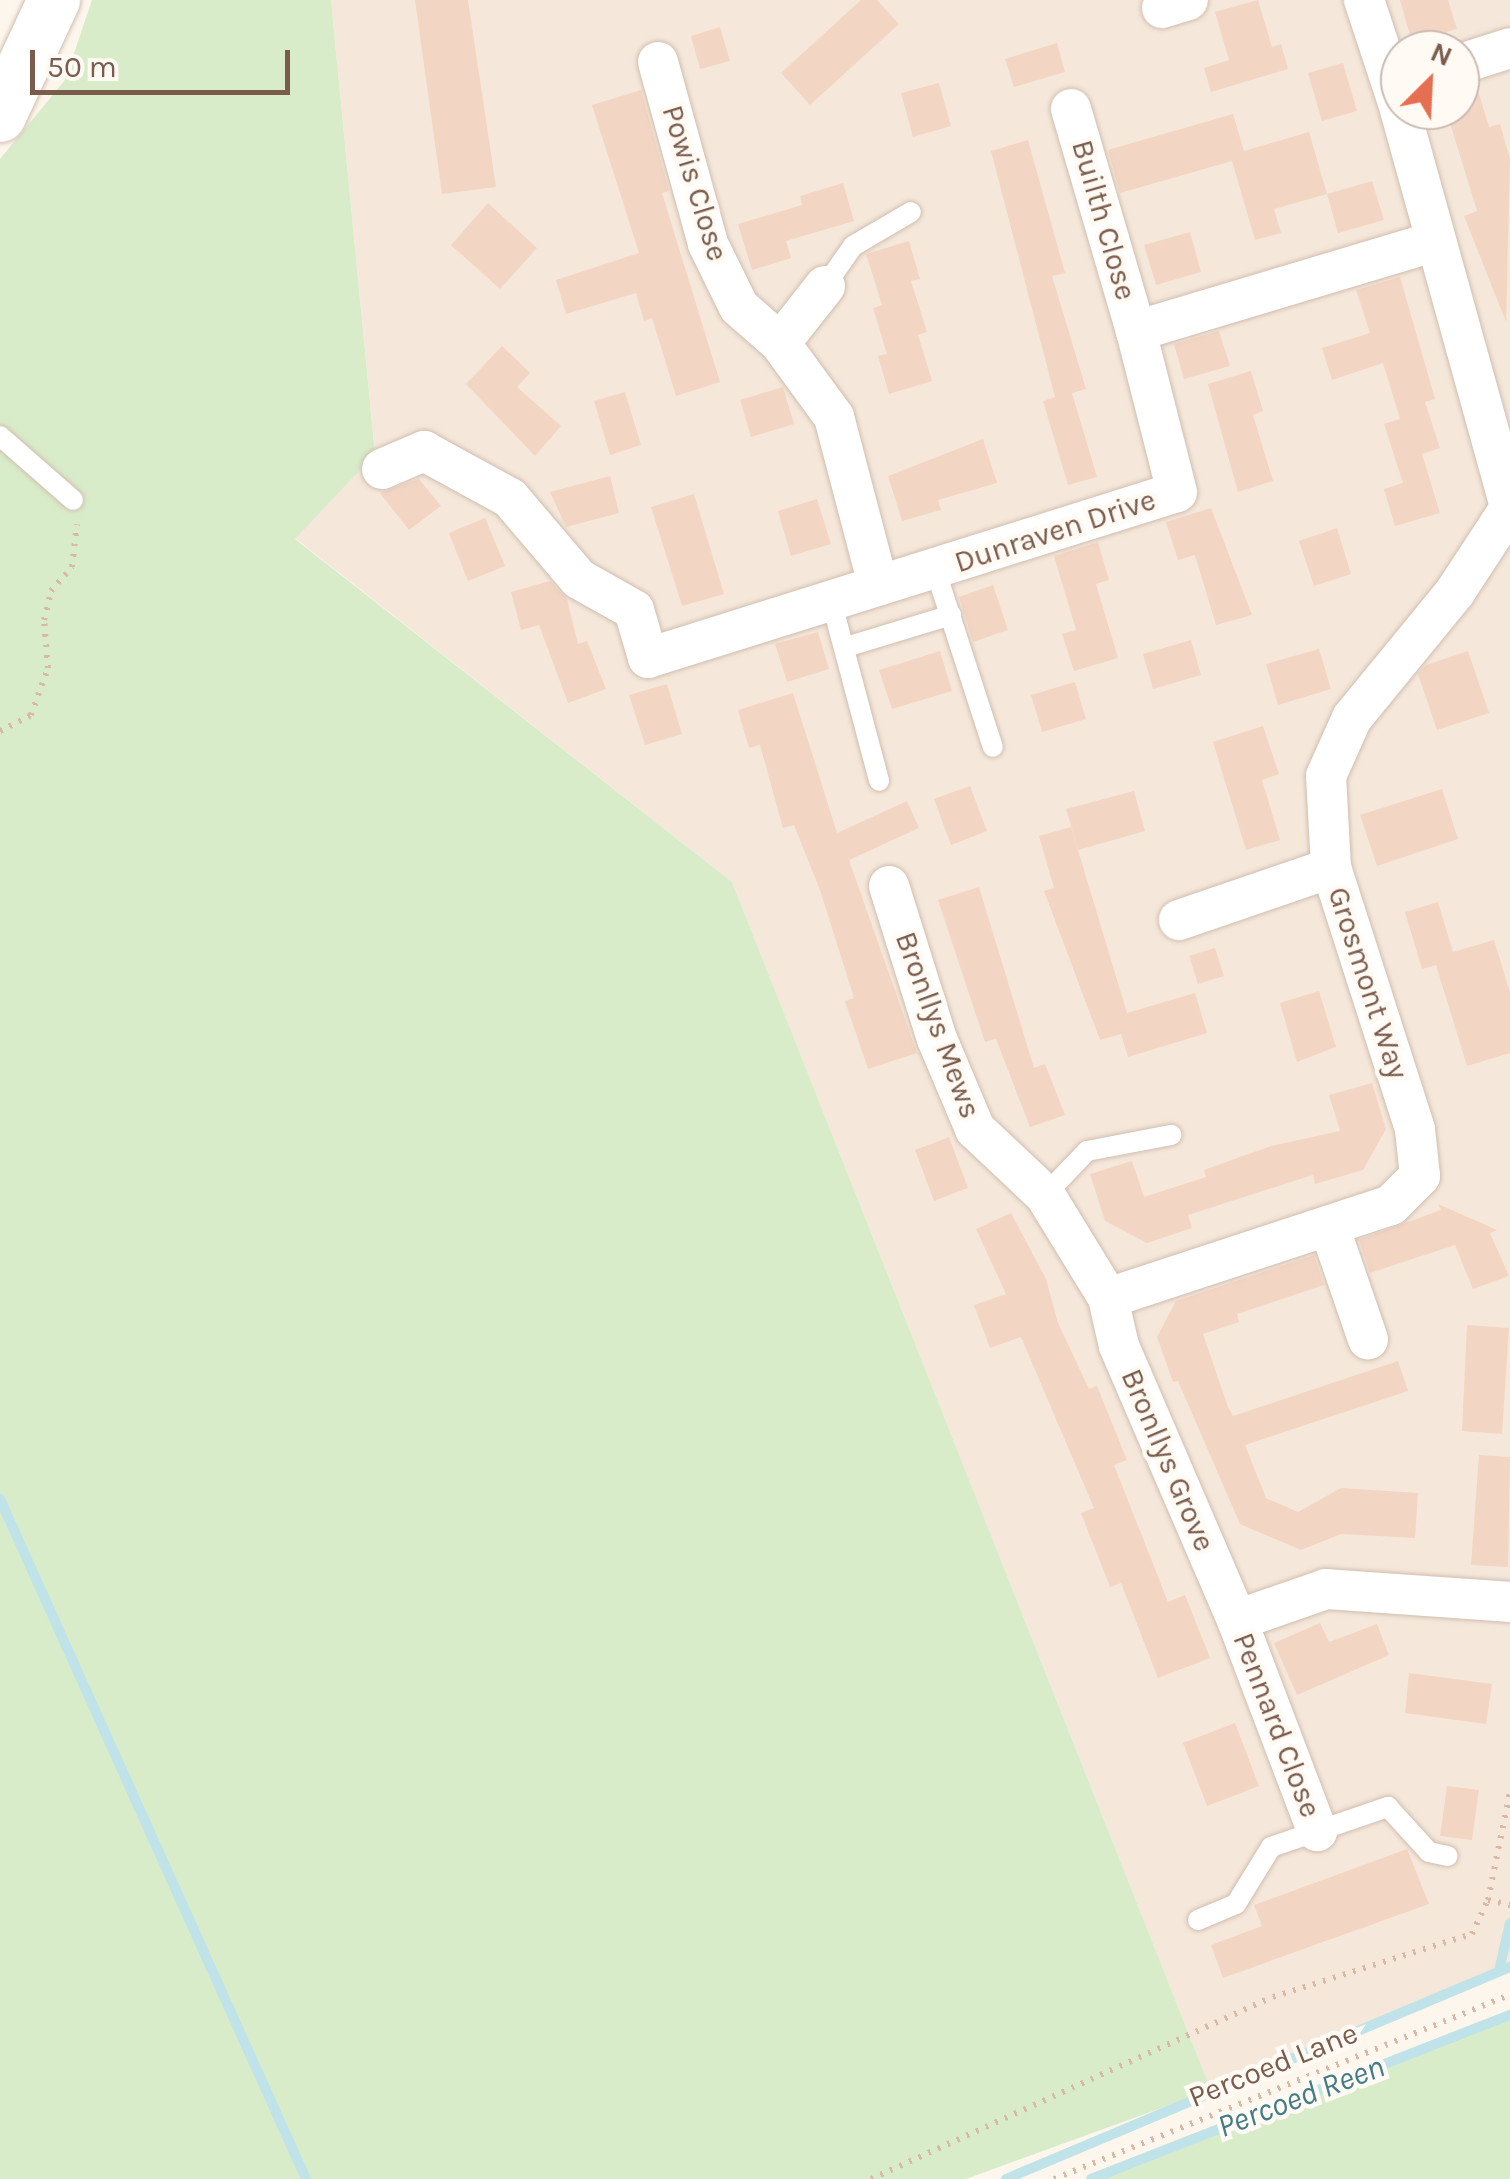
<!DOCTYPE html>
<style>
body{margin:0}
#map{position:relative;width:1510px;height:2179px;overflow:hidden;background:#fdf6ec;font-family:Karla,sans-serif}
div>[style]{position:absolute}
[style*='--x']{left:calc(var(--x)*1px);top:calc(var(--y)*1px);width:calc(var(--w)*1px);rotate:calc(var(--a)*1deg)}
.residential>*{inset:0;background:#f5e8da}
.green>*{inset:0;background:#d8ecc9}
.stream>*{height:10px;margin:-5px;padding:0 5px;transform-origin:5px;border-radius:5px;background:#bfe3e8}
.building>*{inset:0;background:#f3d5c3}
.path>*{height:6px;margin-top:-3px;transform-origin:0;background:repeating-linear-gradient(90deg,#d9b8a5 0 2.5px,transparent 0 10.5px)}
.roads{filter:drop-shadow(0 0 2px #d1beb0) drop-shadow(0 0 2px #d1beb0)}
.service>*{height:20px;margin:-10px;padding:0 10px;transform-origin:10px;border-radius:10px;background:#fff}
.minor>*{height:40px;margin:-20px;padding:0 20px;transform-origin:20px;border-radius:20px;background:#fff}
.tertiary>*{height:52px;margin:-26px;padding:0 26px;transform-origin:26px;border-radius:26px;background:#fff}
span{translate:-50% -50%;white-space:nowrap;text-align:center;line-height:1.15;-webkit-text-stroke:9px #fffaf3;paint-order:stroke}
.street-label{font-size:30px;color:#7a5c4d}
.water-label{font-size:32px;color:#437c86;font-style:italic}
.north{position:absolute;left:1380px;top:30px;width:100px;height:100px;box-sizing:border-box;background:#fffaf3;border:2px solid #cabbb1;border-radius:50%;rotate:24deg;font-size:28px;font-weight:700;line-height:40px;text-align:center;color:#7a5c4d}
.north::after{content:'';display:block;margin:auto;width:35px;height:45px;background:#e76f51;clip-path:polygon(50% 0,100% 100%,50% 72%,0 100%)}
.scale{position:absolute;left:30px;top:50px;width:260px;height:45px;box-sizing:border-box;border:5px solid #7a5c4d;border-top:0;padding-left:12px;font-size:30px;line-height:35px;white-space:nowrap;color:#7a5c4d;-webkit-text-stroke:8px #fffaf3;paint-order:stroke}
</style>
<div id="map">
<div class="residential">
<div style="clip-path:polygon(evenodd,331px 0,1510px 0,1510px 1967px,1211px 2090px,732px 882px,295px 538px,375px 453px,331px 0,1400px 50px,1460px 50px,1460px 110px,1400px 110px,1400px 50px)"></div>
</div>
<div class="green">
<div style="clip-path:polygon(92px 0,331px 0,375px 454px,295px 539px,732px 882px,1211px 2090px,966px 2179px,0 2179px,0 159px,65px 80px)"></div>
<div style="clip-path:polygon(1510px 2015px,1510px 2179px,1091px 2179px,1445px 2040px)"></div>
</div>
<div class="stream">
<div style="--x:0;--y:1499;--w:746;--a:65.77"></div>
<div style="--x:1499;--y:1971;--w:49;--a:-77.1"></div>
<div style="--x:1006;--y:2179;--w:547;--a:-22.81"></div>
<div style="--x:1091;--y:2179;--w:450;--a:-21.4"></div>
</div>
<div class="building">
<div style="clip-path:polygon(415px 0,468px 0,496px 187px,442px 194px)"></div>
<div style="clip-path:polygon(861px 0,877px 0,899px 24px,810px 105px,781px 73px)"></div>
<div style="clip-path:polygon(1258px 0,1272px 47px,1281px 44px,1288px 69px,1211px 92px,1204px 68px,1229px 60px,1215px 12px)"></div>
<div style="clip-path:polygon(1400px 0,1448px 0,1457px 29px,1412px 42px)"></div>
<div style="clip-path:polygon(720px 27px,730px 61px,700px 69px,691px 36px)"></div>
<div style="clip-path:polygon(1057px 43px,1065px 72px,1014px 87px,1005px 59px)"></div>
<div style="clip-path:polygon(1343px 63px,1357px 111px,1322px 121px,1308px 73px)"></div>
<div style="clip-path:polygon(939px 83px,951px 126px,913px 137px,901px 93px)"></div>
<div style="clip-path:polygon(1476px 84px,1489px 127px,1500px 124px,1510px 159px,1506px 322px,1464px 216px,1477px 211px,1446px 110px,1460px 110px,1460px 87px)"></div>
<div style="clip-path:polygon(641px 90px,669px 191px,662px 193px,720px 382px,676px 396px,652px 318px,644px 321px,636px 293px,566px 314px,556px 280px,639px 253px,592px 105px)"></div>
<div style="clip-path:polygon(1233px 114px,1244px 151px,1309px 132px,1327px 194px,1274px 209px,1281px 233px,1255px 240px,1232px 161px,1120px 193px,1108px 150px)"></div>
<div style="clip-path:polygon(1028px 140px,1065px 273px,1052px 276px,1086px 389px,1072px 393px,1097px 477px,1068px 485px,1043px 401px,1055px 397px,991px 151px)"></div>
<div style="clip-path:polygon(1372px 181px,1384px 220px,1338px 233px,1327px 194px)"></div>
<div style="clip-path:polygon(843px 183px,854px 221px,786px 241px,791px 258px,752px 270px,738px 224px,802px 205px,800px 196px)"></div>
<div style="clip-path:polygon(488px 203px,537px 248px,500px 289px,451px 245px)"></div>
<div style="clip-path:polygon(1190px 232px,1201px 272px,1156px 285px,1144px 245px)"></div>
<div style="clip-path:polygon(909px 241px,920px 279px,911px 281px,927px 332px,918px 335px,932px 381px,889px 394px,878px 356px,887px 354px,873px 308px,882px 305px,866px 254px)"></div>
<div style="clip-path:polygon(1400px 277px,1435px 399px,1425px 402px,1440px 448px,1422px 454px,1440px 513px,1395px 526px,1384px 489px,1403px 483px,1384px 424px,1400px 419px,1383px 363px,1332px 380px,1322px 348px,1370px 333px,1356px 290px)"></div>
<div style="clip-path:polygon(1219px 331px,1230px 366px,1184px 379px,1174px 344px)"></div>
<div style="clip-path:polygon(502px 346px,530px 373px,517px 387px,561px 426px,535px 456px,466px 384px)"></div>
<div style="clip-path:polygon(1251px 371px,1263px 411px,1253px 415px,1273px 481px,1238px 492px,1208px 384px)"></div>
<div style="clip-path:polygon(783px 387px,794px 424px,751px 437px,740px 400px)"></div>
<div style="clip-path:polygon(625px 392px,641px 445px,610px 455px,594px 401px)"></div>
<div style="clip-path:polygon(983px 439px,997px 483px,938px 500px,941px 510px,902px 521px,888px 476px)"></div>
<div style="clip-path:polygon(610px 476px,619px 513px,566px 527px,550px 492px)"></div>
<div style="clip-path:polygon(419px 479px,441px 506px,409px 530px,380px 493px)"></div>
<div style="clip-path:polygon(694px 494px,724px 594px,682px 606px,651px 507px)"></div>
<div style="clip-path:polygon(817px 499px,831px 544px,791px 556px,778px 511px)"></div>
<div style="clip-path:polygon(1211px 508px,1252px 615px,1216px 625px,1195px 555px,1178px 560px,1166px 522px)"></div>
<div style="clip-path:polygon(485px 518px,505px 566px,468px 581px,449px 533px)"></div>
<div style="clip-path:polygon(1337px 528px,1351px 574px,1314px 586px,1299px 541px)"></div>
<div style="clip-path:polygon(1098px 542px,1109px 580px,1096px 584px,1118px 658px,1074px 671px,1062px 634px,1076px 630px,1054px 556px)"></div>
<div style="clip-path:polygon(550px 581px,567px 599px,578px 644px,587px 641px,606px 689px,568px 703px,539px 625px,521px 630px,511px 592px)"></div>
<div style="clip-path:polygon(993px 585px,1008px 630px,973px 642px,959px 597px)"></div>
<div style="clip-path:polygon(818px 632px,829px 669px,787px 682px,775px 644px)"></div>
<div style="clip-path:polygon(1191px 640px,1201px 675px,1153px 689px,1143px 654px)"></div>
<div style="clip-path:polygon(1319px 649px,1331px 689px,1278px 705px,1266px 664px)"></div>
<div style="clip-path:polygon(940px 651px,952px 691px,892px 709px,879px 670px)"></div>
<div style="clip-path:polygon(1468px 651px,1489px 713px,1437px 730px,1418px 674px,1426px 665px)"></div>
<div style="clip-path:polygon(1075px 682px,1086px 719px,1042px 732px,1031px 695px)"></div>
<div style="clip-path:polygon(667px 684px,682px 734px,645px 745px,629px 695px)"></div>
<div style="clip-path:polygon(793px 693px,837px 833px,907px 801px,919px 828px,849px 860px,917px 1053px,868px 1069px,845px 1001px,854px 998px,820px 890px,794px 825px,783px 828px,760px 745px,749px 748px,738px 710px)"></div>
<div style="clip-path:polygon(1263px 726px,1279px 774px,1262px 780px,1280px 840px,1246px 850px,1213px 742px)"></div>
<div style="clip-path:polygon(970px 786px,987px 831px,951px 845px,934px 799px)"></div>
<div style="clip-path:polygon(1442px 789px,1458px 839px,1377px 866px,1360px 815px)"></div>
<div style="clip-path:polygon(1134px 791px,1145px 831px,1078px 850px,1066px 809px)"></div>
<div style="clip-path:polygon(1071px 827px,1127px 1013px,1195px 993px,1207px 1033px,1128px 1057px,1121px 1034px,1100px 1040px,1044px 891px,1054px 888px,1039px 836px)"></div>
<div style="clip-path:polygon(979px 887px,1034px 1068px,1045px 1064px,1065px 1115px,1030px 1127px,996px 1039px,985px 1042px,938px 900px)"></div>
<div style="clip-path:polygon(1438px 902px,1453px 952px,1494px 940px,1510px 992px,1510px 1053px,1467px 1066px,1436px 965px,1422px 969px,1405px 912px)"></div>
<div style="clip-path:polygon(1215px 948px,1224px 976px,1198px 984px,1189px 956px)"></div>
<div style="clip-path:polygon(1319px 991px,1336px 1047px,1297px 1062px,1280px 1003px)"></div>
<div style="clip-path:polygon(1372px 1083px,1386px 1129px,1363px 1170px,1315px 1184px,1313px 1175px,1188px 1215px,1192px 1228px,1147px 1243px,1105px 1221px,1090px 1174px,1132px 1161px,1144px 1197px,1206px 1177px,1204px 1170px,1271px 1146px,1340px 1131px,1329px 1095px)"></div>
<div style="clip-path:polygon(949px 1137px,968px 1188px,934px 1201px,915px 1150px)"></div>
<div style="clip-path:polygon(1438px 1204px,1497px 1230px,1490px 1233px,1509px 1276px,1473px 1289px,1455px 1245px,1370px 1273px,1359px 1240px,1441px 1210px)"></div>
<div style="clip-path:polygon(1011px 1213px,1046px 1279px,1058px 1323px,1089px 1389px,1097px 1386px,1127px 1460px,1114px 1465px,1168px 1602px,1185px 1595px,1210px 1658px,1158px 1678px,1121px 1583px,1110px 1587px,1081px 1513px,1094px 1508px,1021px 1337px,990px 1348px,974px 1305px,1006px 1294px,976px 1229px)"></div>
<div style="clip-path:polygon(1314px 1255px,1324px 1285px,1237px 1314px,1239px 1322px,1203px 1334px,1228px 1407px,1233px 1416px,1398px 1361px,1408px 1391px,1245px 1445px,1266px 1498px,1298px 1512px,1341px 1488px,1418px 1493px,1415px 1538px,1341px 1534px,1301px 1550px,1240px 1524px,1178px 1381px,1173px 1382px,1157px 1337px,1176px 1301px)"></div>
<div style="clip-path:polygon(1467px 1325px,1509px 1328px,1502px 1434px,1462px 1431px)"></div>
<div style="clip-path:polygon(1479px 1455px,1510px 1457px,1508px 1567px,1471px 1565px)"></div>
<div style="clip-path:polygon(1320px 1623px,1329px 1642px,1377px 1624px,1389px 1655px,1297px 1695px,1274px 1643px)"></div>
<div style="clip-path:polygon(1409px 1673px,1492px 1684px,1486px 1724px,1405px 1713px)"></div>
<div style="clip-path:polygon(1235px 1723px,1259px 1786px,1207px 1806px,1183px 1743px)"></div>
<div style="clip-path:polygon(1447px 1786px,1479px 1790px,1472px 1840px,1440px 1836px)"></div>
<div style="clip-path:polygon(1407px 1849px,1429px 1904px,1223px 1978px,1211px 1945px,1262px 1926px,1254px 1905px)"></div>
</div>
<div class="path">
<div style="--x:0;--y:731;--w:35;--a:-27"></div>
<div style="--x:31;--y:715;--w:50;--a:-70.1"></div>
<div style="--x:48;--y:668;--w:48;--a:-94.8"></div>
<div style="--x:44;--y:620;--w:30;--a:-76"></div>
<div style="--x:51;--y:591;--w:32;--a:-49"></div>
<div style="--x:72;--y:567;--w:43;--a:-83.4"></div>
<div style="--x:1488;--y:1900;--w:23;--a:13"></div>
<div style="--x:871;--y:2179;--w:441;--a:-24.4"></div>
<div style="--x:1273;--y:1997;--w:209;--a:-17.6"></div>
<div style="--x:1472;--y:1934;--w:38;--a:-65"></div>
<div style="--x:1488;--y:1900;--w:110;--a:-78.5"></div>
<div style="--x:1054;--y:2179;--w:492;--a:-22"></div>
</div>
<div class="roads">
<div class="service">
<div style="--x:825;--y:286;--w:49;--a:-55"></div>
<div style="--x:853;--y:246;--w:67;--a:-30.4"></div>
<div style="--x:0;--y:436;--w:97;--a:41.2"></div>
<div style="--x:935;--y:569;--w:187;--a:72"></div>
<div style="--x:831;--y:600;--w:187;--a:75.1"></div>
<div style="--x:846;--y:647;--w:110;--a:-16.9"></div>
<div style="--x:1045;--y:1195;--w:61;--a:-46.3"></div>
<div style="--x:1087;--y:1151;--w:86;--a:-10.8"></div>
<div style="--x:1198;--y:1920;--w:41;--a:-22.8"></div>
<div style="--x:1236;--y:1904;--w:67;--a:-58.4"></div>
<div style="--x:1271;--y:1847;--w:124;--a:-18.9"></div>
<div style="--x:1388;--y:1807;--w:61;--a:47.7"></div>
<div style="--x:1429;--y:1852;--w:19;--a:12"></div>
</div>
<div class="minor">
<div style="--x:1364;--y:0;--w:115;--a:71.7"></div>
<div style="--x:1162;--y:8;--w:27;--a:-17"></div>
<div style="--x:658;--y:62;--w:189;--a:74.6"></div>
<div style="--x:708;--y:244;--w:70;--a:63.8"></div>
<div style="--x:739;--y:307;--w:55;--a:41.3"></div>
<div style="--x:1460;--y:64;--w:52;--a:-17.7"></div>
<div style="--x:1071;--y:109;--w:231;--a:73.7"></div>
<div style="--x:1400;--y:110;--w:412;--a:74.5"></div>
<div style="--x:825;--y:286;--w:73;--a:128.3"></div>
<div style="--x:780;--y:343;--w:92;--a:53.9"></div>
<div style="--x:834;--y:417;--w:174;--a:75.3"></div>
<div style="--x:382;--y:469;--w:46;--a:-23.2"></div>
<div style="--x:424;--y:451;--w:98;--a:28.7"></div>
<div style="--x:510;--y:498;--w:106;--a:49.6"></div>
<div style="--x:579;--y:579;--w:63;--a:29.4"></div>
<div style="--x:634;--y:610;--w:50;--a:73.7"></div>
<div style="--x:648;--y:658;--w:554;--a:-17.42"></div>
<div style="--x:1177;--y:492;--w:166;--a:-104.3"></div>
<div style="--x:1136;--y:331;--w:313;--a:-16.7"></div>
<div style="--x:889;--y:886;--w:160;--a:72.6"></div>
<div style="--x:937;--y:1039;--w:98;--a:67.1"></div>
<div style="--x:975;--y:1129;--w:96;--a:43.3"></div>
<div style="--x:1045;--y:1195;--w:121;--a:58.5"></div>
<div style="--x:1108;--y:1298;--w:49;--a:77.1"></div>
<div style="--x:1119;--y:1346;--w:298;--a:66.7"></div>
<div style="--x:1237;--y:1620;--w:226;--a:69.2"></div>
<div style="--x:1179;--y:920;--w:161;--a:-18.9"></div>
<div style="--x:1329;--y:1226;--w:120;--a:71"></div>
<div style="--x:1108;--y:1298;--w:298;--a:-18.2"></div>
<div style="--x:1391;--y:1205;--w:41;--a:-45"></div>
<div style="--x:1420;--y:1176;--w:47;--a:-96.1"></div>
<div style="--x:1415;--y:1129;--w:274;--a:-107.8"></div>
<div style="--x:1331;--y:868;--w:92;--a:-93.1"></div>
<div style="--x:1326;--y:776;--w:64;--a:-65.9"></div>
<div style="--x:1352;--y:718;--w:163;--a:-50.7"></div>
<div style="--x:1455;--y:592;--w:100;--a:-56.8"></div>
<div style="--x:1237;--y:1620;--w:94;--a:-19.2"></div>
<div style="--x:1326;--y:1589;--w:184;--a:4"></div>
</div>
<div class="tertiary">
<div style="--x:0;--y:116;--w:128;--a:-65"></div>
</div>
</div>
<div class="street-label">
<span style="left:695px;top:183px;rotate:73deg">Powis Close</span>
<span style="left:1104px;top:220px;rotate:74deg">Builth Close</span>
<span style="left:1055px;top:531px;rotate:-18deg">Dunraven Drive</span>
<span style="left:1368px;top:983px;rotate:72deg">Grosmont Way</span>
<span style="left:938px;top:1025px;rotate:70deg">Bronllys Mews</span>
<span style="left:1168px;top:1460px;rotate:67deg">Bronllys Grove</span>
<span style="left:1277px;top:1725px;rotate:69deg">Pennard Close</span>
<span style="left:1273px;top:2065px;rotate:-22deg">Percoed Lane</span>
</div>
<div class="water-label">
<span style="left:1301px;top:2097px;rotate:-21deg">Percoed Reen</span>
</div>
<div class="north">N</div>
<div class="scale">50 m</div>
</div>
